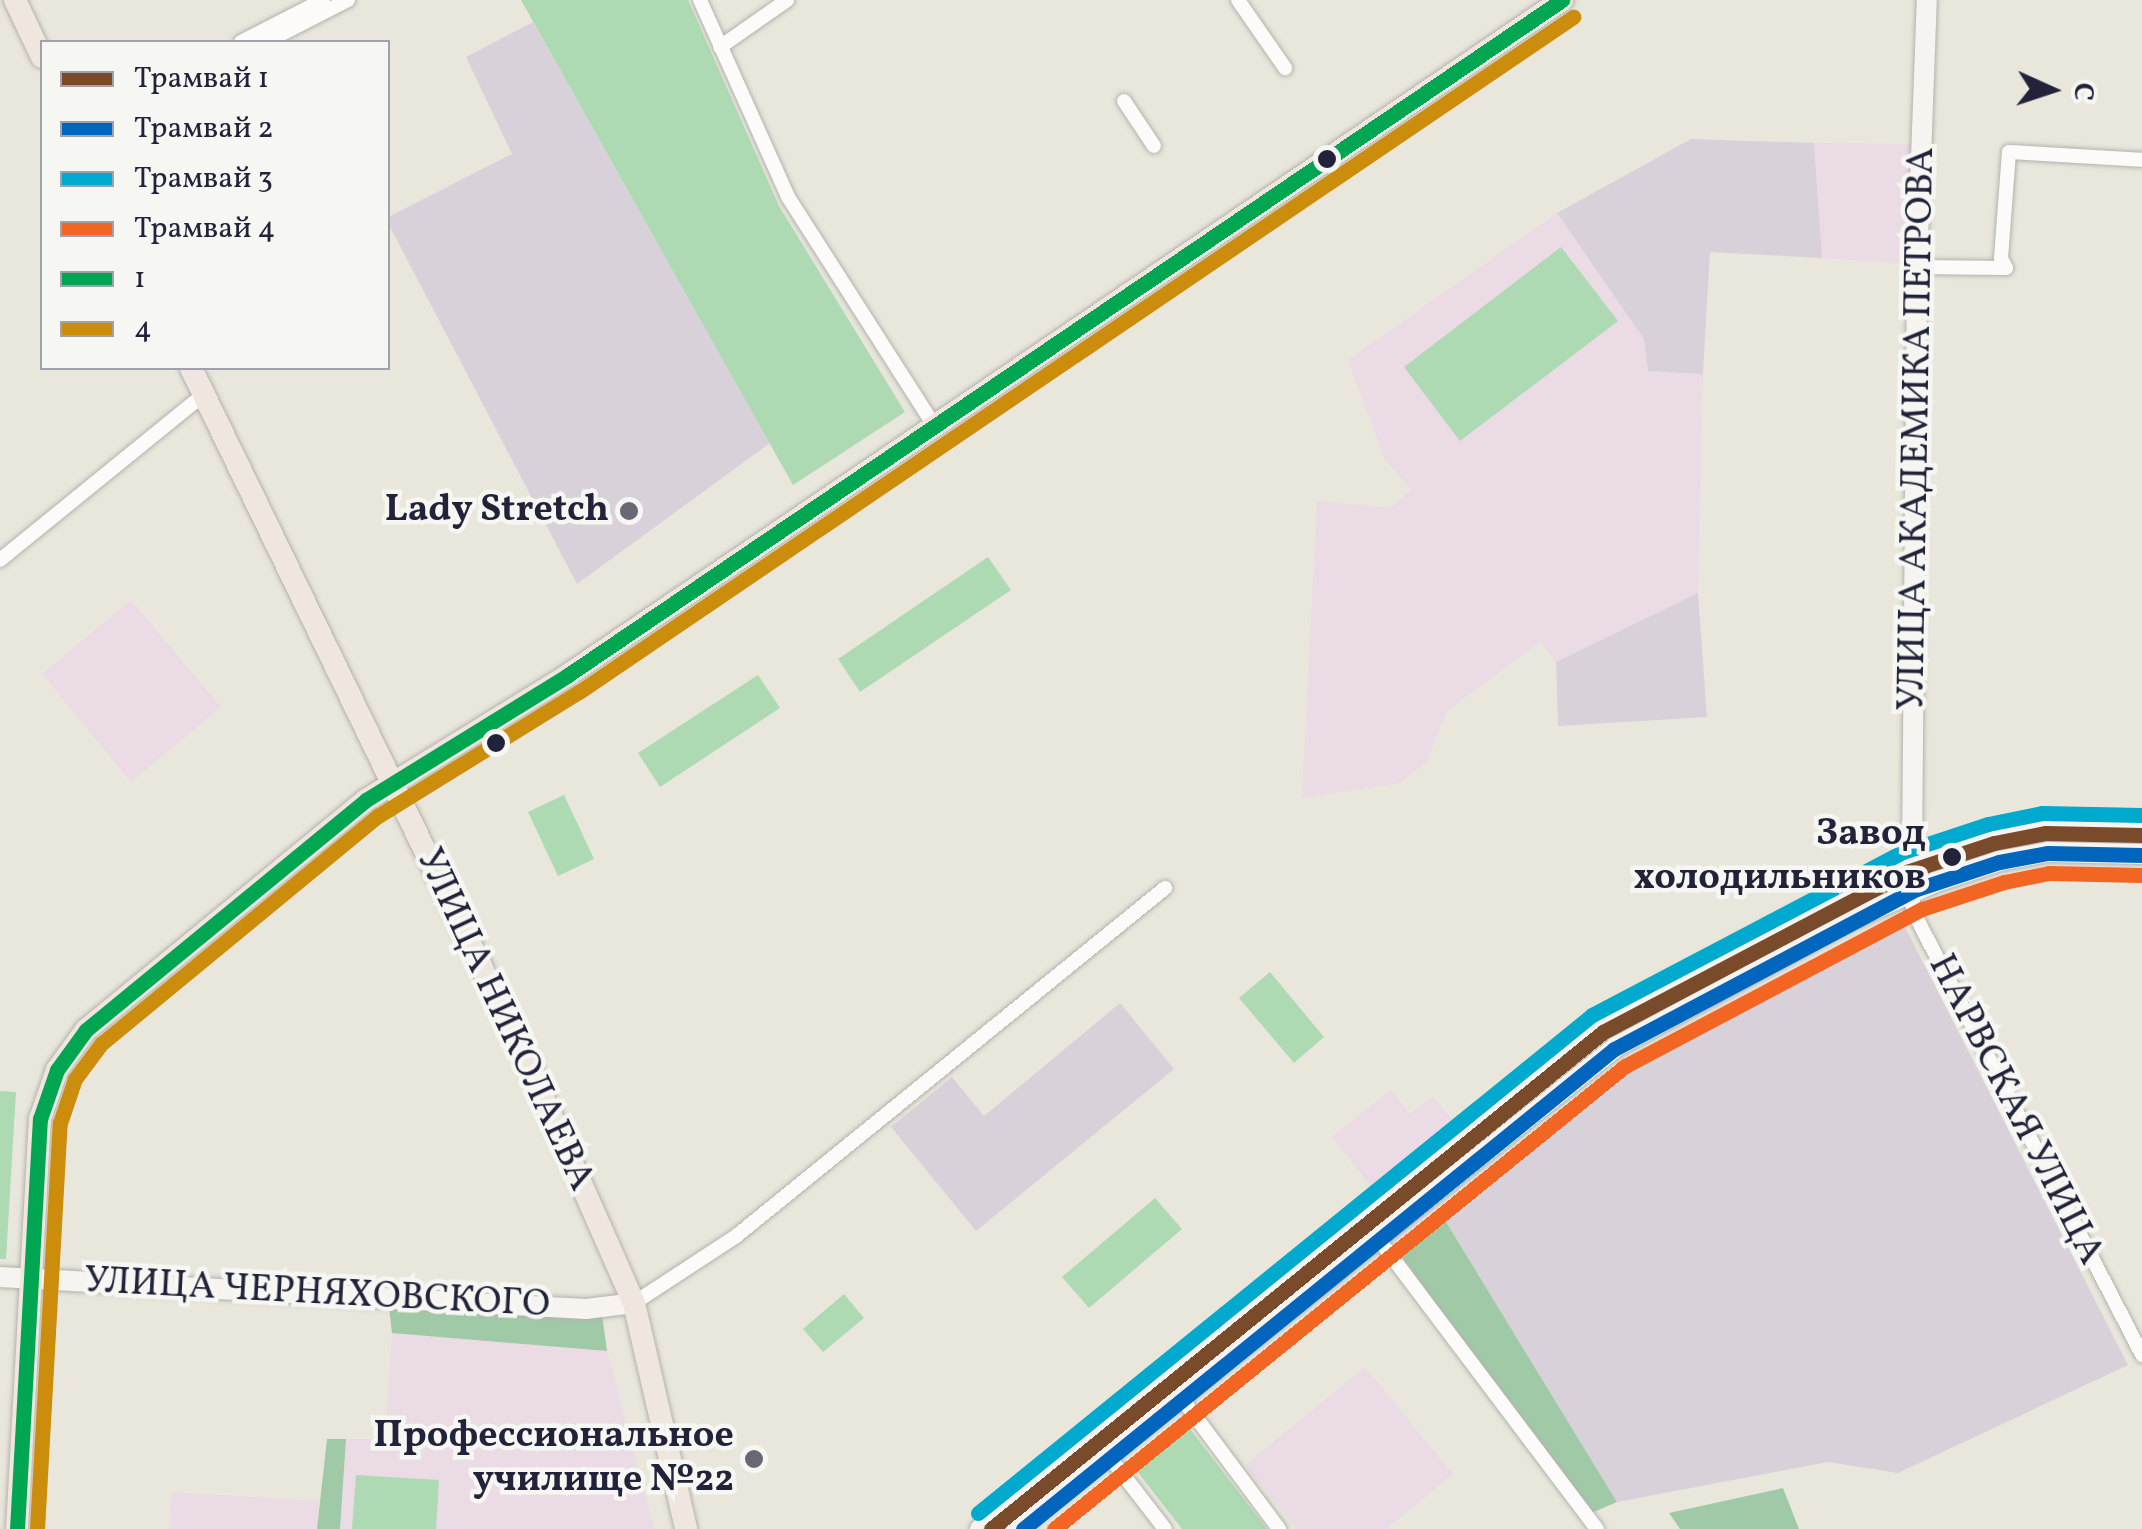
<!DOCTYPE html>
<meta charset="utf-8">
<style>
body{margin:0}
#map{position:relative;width:2142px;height:1529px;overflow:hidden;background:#e9e7dc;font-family:Vollkorn,serif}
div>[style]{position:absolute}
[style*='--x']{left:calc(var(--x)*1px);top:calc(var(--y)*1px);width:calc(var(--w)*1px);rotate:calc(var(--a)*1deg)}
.built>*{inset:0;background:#eadbe5}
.industrial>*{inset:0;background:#d8d1d9}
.green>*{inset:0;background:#addab3}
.forest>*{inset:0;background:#a0caa7}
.roads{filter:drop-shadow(0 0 2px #b3b2ad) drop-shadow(0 0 2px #b3b2ad)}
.street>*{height:14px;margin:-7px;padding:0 7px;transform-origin:7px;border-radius:7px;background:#fcfbfa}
.secondary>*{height:20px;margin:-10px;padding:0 10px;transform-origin:10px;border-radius:10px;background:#f6f3f0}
.primary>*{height:22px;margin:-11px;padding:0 11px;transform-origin:11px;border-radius:11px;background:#eee6df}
.bus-1>*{height:15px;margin:-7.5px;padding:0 7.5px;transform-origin:7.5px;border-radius:7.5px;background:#00a651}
.bus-2>*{height:15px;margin:-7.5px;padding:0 7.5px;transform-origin:7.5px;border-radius:7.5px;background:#cc8c0c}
.tram-1>*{height:15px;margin:-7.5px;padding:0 7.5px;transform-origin:7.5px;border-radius:7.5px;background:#7a4b2a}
.tram-2>*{height:15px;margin:-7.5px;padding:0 7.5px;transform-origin:7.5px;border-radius:7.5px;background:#0065bd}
.tram-3>*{height:15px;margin:-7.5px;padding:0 7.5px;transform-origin:7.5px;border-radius:7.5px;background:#00a9ce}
.tram-4>*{height:15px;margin:-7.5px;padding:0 7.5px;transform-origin:7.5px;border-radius:7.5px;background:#f26522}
.dots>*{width:28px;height:28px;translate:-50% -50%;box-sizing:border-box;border:5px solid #f6f6f2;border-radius:50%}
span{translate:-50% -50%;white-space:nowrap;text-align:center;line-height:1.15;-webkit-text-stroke:9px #f6f6f2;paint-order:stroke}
.street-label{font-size:38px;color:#22223b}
.poi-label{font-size:38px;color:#22223b;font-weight:700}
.right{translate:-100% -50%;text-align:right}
.stop-label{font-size:38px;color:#22223b;font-weight:700}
.legend{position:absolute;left:40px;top:40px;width:350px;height:330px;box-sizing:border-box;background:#f6f6f2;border:2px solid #a1a1a9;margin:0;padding:12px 18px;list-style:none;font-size:30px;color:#22223b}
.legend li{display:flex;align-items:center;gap:20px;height:50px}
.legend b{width:50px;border:2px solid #a1a1a9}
.north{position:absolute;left:2002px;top:40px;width:100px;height:100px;-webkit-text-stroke:8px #f6f6f2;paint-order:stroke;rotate:93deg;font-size:28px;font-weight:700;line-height:40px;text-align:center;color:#22223b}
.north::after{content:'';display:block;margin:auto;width:35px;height:45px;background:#22223b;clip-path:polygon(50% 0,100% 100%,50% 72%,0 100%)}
</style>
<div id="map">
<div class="built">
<div style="clip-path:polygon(1814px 143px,1913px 144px,1912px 264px,1822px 258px)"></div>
<div style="clip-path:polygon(1557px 213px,1645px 339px,1648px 370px,1703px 374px,1698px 593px,1556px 662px,1540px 642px,1446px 712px,1427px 762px,1399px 783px,1302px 798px,1317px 501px,1390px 508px,1411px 490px,1384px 458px,1348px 360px)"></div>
<div style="clip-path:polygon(131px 600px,221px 707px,131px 782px,42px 674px)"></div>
<div style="clip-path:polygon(1391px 1090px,1410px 1114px,1433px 1096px,1459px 1129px,1377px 1194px,1332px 1137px)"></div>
<div style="clip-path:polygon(392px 1333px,607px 1351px,654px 1529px,340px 1529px,346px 1439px,385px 1439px)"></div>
<div style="clip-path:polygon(1365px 1367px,1453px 1474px,1386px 1529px,1297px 1529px,1245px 1465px)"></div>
<div style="clip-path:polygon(171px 1492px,319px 1501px,317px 1529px,169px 1529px)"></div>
</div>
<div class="industrial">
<div style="clip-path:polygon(533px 22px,770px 443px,577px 584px,388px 223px,388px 217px,512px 154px,466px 57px)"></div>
<div style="clip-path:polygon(1691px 139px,1814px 143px,1822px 258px,1710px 252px,1703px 374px,1648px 371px,1644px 339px,1557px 213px)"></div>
<div style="clip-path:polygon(1698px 593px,1707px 717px,1558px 726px,1556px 662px)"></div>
<div style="clip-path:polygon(1903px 923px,2128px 1365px,1898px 1473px,1828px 1462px,1617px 1502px,1440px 1212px,1620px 1063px)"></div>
<div style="clip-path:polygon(1120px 1003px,1174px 1069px,976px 1231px,891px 1127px,952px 1077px,984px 1116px)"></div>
</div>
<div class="green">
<div style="clip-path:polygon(521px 0,688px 0,779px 206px,905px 412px,793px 485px)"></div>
<div style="clip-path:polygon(1561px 247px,1618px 321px,1460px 441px,1404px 367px)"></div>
<div style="clip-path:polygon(988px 557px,1011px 590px,860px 692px,838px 659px)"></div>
<div style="clip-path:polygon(758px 675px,780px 708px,660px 787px,638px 753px)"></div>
<div style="clip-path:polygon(564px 795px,594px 859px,558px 876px,528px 812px)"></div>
<div style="clip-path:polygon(1270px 972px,1324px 1037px,1294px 1063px,1239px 998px)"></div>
<div style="clip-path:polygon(0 1091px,16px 1092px,6px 1259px,0 1259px)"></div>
<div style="clip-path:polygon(1155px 1198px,1182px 1229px,1089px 1308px,1062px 1277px)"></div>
<div style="clip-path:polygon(844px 1294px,864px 1318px,823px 1352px,803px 1329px)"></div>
<div style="clip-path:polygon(1190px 1429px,1267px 1529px,1182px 1529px,1137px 1471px)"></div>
<div style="clip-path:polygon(356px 1475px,439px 1480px,436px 1529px,352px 1529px)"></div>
</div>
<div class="forest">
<div style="clip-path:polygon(1440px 1212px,1617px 1502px,1589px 1514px,1397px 1250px)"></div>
<div style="clip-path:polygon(389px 1307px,602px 1314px,607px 1351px,392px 1333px)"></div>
<div style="clip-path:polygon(327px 1439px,346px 1439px,340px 1529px,317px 1529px)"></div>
<div style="clip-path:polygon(1783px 1488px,1799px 1529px,1680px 1529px,1669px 1513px)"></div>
</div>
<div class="roads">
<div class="street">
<div style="--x:700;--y:0;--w:216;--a:65.9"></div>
<div style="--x:788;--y:197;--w:273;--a:57.4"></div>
<div style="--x:1238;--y:0;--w:83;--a:55.3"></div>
<div style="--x:241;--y:42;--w:92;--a:-27.1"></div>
<div style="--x:266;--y:42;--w:92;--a:-27.1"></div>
<div style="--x:720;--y:47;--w:82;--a:-35"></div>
<div style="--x:1124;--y:101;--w:54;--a:56.3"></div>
<div style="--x:1917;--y:267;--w:89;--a:0.6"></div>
<div style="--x:2006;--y:268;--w:11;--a:-117"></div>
<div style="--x:2001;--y:258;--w:106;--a:-85.7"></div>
<div style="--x:2009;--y:152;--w:133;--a:3.4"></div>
<div style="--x:0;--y:560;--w:263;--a:-39.1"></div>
<div style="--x:1912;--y:859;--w:52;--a:88.9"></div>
<div style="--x:1913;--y:911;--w:500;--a:62.7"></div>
<div style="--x:1361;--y:1216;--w:392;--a:53"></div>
<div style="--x:634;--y:1303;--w:121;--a:-33.2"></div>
<div style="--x:735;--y:1237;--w:554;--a:-39.06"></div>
<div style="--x:1180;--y:1396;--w:166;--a:53.3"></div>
<div style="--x:1108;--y:1455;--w:93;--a:52.4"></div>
</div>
<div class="secondary">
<div style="--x:1912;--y:859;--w:592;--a:-89.52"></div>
<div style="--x:1917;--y:267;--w:267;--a:-87.9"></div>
<div style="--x:0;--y:1277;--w:587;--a:3.13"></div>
<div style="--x:586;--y:1309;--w:48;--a:-7.1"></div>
<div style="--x:980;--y:1529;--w:802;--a:-39.33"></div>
<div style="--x:1600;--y:1021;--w:277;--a:-28.2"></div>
<div style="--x:1844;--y:890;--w:75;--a:-24.5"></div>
<div style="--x:1912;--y:859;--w:84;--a:-18"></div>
<div style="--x:1992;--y:833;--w:51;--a:-10.2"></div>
<div style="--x:2042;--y:824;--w:100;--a:1.1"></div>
<div style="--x:1016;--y:1529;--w:770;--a:-38.78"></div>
<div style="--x:1616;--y:1047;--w:272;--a:-28.4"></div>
<div style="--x:1855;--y:918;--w:89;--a:-24"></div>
<div style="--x:1936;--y:882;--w:66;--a:-18.4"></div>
<div style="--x:1999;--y:861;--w:50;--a:-10.4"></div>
<div style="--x:2048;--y:852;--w:94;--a:1.2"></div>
</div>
<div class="primary">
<div style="--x:15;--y:0;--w:63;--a:64.7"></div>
<div style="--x:191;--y:368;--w:772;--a:64.13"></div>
<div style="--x:528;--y:1063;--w:262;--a:66.2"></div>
<div style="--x:634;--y:1303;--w:232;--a:77"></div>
<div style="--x:17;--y:1529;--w:411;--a:-86.8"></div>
<div style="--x:40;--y:1119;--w:52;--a:-70.9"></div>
<div style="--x:57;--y:1070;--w:49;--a:-54.1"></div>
<div style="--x:86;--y:1030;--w:362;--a:-39.4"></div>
<div style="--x:366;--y:800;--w:238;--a:-31.7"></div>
<div style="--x:568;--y:675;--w:1202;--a:-34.18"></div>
</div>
</div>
<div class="bus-1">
<div style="--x:17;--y:1529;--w:411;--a:-86.8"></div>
<div style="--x:40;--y:1119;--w:52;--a:-70.9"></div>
<div style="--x:57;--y:1070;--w:49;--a:-54.1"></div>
<div style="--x:86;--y:1030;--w:362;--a:-39.4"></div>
<div style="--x:366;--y:800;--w:238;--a:-31.7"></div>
<div style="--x:568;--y:675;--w:1202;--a:-34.18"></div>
</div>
<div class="bus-2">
<div style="--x:37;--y:1529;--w:407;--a:-86.8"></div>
<div style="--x:60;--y:1123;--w:46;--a:-71.2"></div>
<div style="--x:75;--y:1079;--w:44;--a:-53.4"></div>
<div style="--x:101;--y:1044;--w:359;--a:-39.5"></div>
<div style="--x:378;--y:816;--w:236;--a:-31.7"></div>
<div style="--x:579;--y:692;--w:1202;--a:-34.18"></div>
</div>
<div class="tram-1">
<div style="--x:991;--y:1529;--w:788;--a:-39.08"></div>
<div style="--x:1603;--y:1032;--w:343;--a:-27.8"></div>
<div style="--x:1906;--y:872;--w:93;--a:-18.2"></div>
<div style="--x:1994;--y:843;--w:53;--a:-10.9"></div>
<div style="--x:2046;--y:833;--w:96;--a:1.2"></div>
</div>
<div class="tram-2">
<div style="--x:1023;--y:1529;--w:761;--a:-39.08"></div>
<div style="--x:1614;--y:1049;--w:340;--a:-27.9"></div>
<div style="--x:1914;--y:890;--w:89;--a:-18.2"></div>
<div style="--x:1999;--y:862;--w:50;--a:-10.4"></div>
<div style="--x:2048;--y:853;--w:94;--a:1.2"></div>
</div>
<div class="tram-3">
<div style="--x:978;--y:1513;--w:791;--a:-39.04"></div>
<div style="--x:1592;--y:1015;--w:348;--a:-27.7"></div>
<div style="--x:1900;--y:853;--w:93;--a:-18.2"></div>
<div style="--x:1988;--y:824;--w:55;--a:-11.5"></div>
<div style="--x:2042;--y:813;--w:100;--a:1.1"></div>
</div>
<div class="tram-4">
<div style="--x:1054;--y:1529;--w:735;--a:-39.04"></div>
<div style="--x:1625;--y:1066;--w:336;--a:-27.9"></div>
<div style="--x:1922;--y:909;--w:86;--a:-18.2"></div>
<div style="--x:2004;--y:882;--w:46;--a:-11.3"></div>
<div style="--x:2049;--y:873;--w:92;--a:1.2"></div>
</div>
<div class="dots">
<div style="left:1327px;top:159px;background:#22223b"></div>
<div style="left:629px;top:511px;background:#686773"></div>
<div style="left:496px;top:743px;background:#22223b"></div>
<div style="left:1952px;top:857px;background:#22223b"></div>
<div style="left:754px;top:1459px;background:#686773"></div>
</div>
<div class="street-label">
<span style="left:1918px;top:429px;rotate:-89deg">УЛИЦА АКАДЕМИКА ПЕТРОВА</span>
<span style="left:504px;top:1020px;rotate:65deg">УЛИЦА НИКОЛАЕВА</span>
<span style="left:2015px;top:1110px;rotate:63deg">НАРВСКАЯ УЛИЦА</span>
<span style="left:317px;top:1294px;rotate:3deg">УЛИЦА ЧЕРНЯХОВСКОГО</span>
</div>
<div class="poi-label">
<span class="right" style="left:609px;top:511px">Lady Stretch</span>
<span class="right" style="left:734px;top:1459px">Профессиональное<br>училище №22</span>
</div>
<div class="stop-label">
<span class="right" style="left:1926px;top:857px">Завод<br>холодильников</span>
</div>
<ul class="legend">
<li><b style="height:12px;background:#7a4b2a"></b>Трамвай 1</li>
<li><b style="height:12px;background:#0065bd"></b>Трамвай 2</li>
<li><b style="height:12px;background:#00a9ce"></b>Трамвай 3</li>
<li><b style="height:12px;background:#f26522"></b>Трамвай 4</li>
<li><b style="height:12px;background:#00a651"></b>1</li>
<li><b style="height:12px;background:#cc8c0c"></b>4</li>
</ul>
<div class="north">С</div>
</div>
